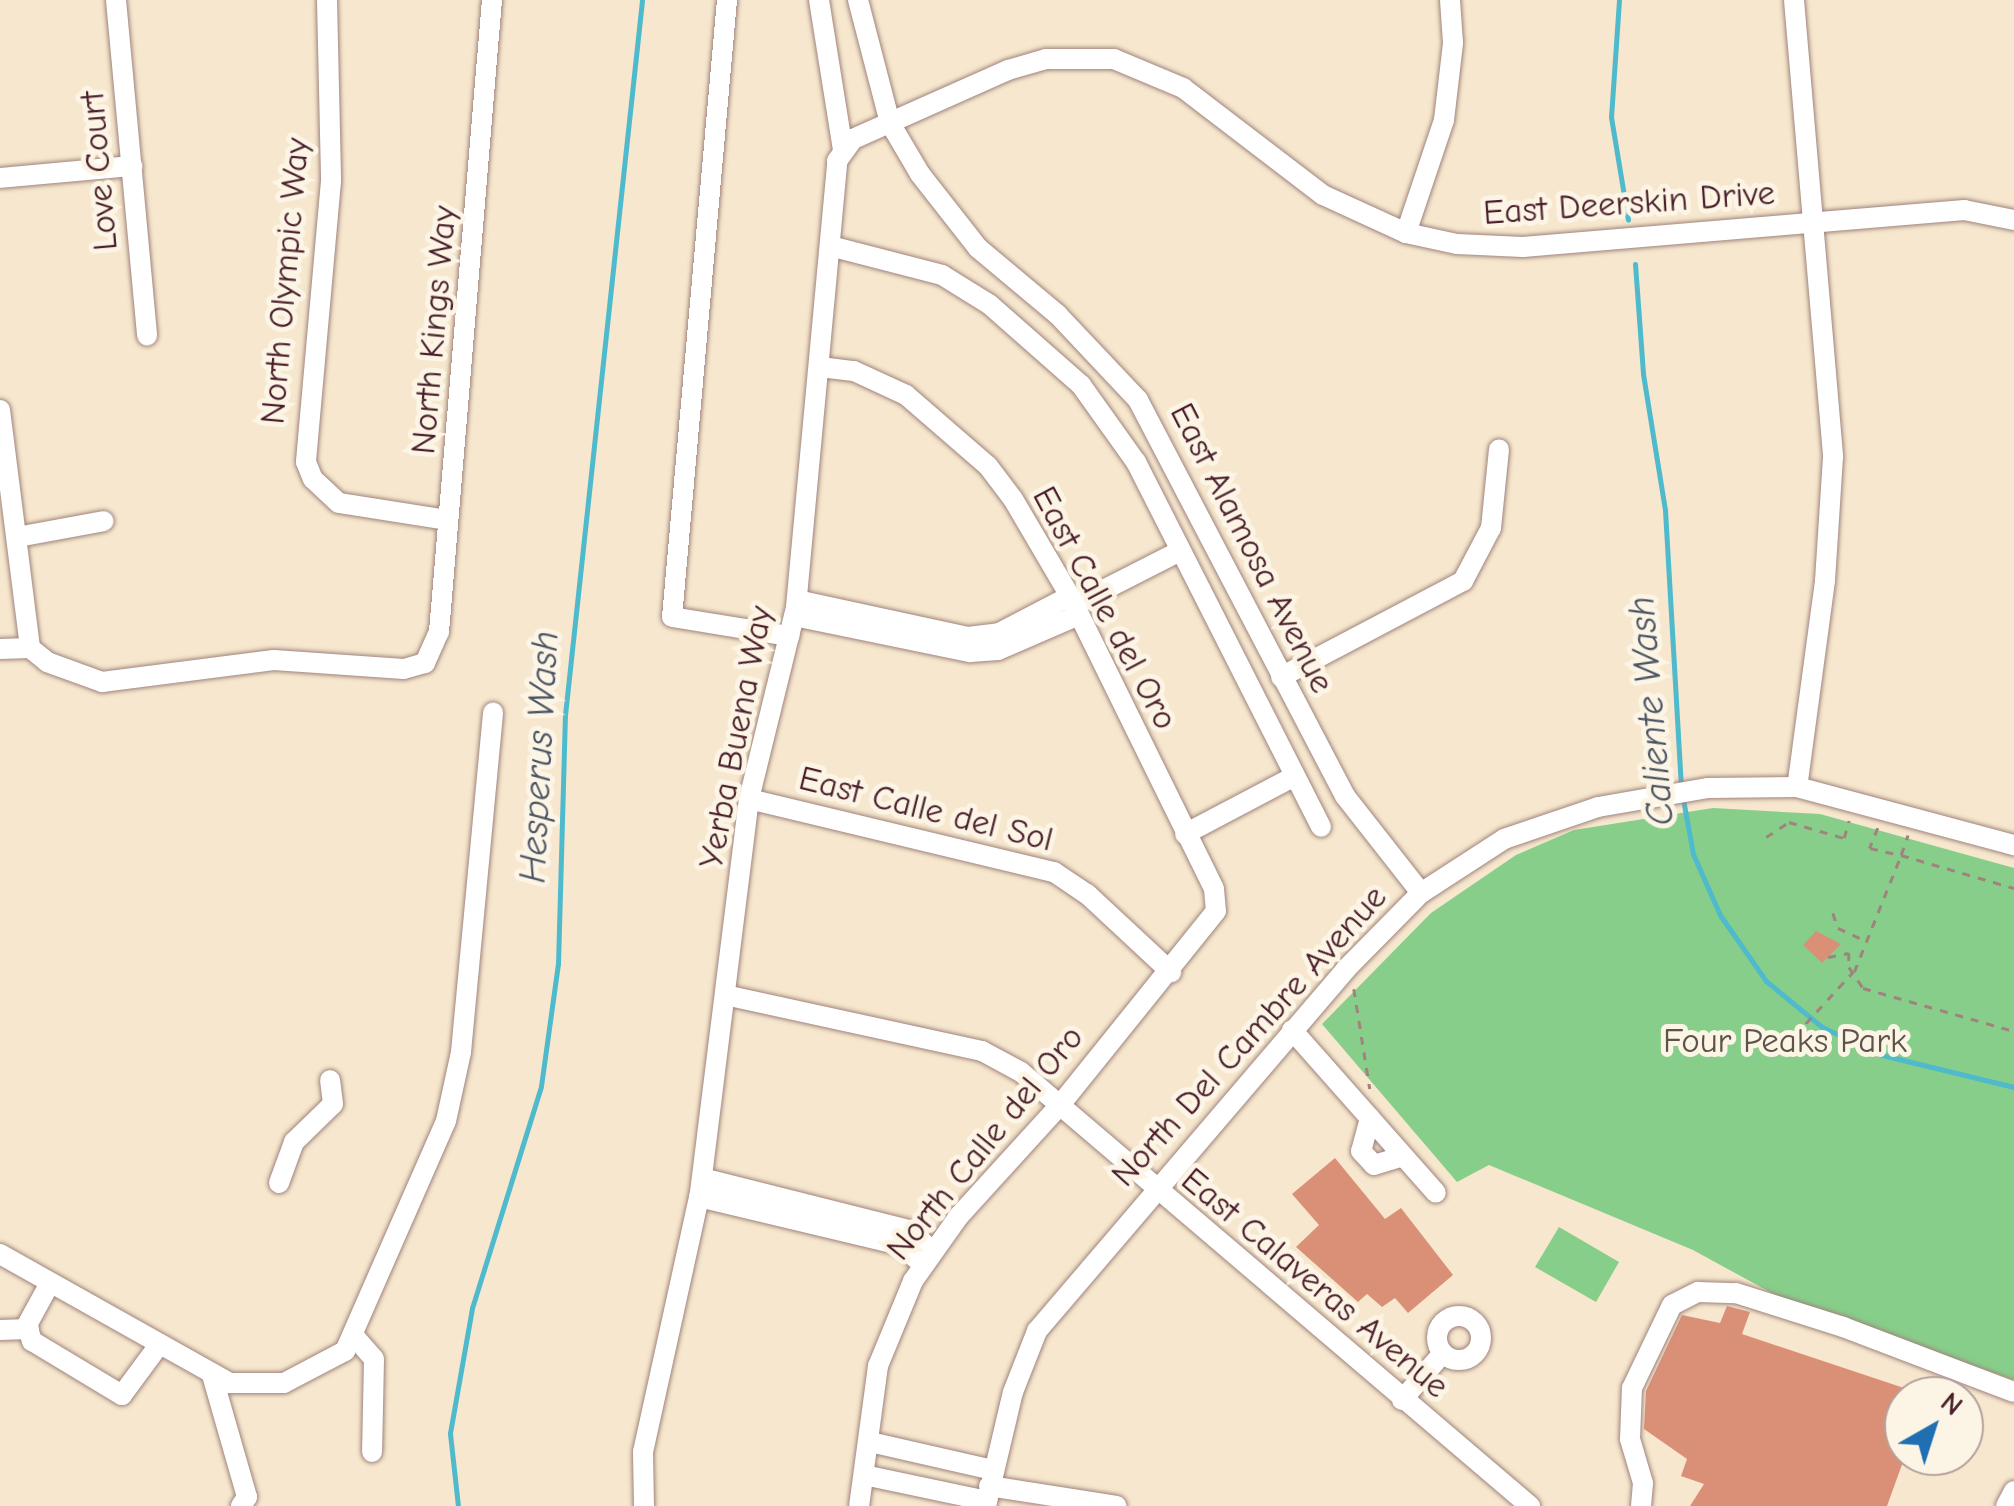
<!DOCTYPE html>
<style>
body{margin:0}
#map{position:relative;width:2014px;height:1506px;overflow:hidden;background:#f6e7ce;font-family:"Comic Neue",sans-serif}
div>[style]{position:absolute}
[style*='--x']{left:calc(var(--x)*1px);top:calc(var(--y)*1px);width:calc(var(--w)*1px);rotate:calc(var(--a)*1deg)}
.green>*{inset:0;background:#87ce8a}
.stream>*{height:5px;margin:-2.5px;padding:0 2.5px;transform-origin:2.5px;border-radius:2.5px;background:#4fbacc}
.building>*{inset:0;background:#da9077}
.path>*{height:2.5px;margin-top:-1.25px;transform-origin:0;background:repeating-linear-gradient(90deg,#a0837c 0 8px,transparent 0 16px)}
.roads{filter:drop-shadow(0 0 2px #a0837c) drop-shadow(0 0 2px #a0837c)}
.minor>*{height:20px;margin:-10px;padding:0 10px;transform-origin:10px;border-radius:10px;background:#fff}
.minor>.ring{margin:-10px;padding:0;box-sizing:content-box;background:none;border:20px solid #fff;border-radius:50%}
span{translate:-50% -50%;white-space:nowrap;text-align:center;line-height:1.15;-webkit-text-stroke:10px #fcf5e5;paint-order:stroke}
.street-label{font-size:35px;color:#4a1f2b}
.park-label{font-size:35px;color:#5c5448}
.water-label{font-size:38px;color:#4c5563;font-style:italic}
.north{position:absolute;left:1884px;top:1376px;width:100px;height:100px;box-sizing:border-box;background:#fcf5e5;border:2px solid #b59f9b;border-radius:50%;rotate:39deg;font-size:28px;font-weight:700;line-height:40px;text-align:center;color:#4a1f2b}
.north::after{content:'';display:block;margin:auto;width:35px;height:45px;background:#1f6fb2;clip-path:polygon(50% 0,100% 100%,50% 72%,0 100%)}
</style>
<div id="map">
<div class="green">
<div style="clip-path:polygon(1713px 808px,1820px 814px,2014px 868px,2014px 1380px,1779px 1297px,1693px 1250px,1489px 1165px,1457px 1182px,1322px 1024px,1431px 913px,1516px 855px,1574px 830px)"></div>
<div style="clip-path:polygon(1559px 1227px,1619px 1262px,1596px 1302px,1535px 1267px)"></div>
</div>
<div class="stream">
<div style="--x:1619;--y:0;--w:117;--a:93.9"></div>
<div style="--x:1611;--y:117;--w:104;--a:80.6"></div>
<div style="--x:1635;--y:264;--w:110;--a:85.8"></div>
<div style="--x:1643;--y:374;--w:138;--a:80.8"></div>
<div style="--x:1665;--y:510;--w:278;--a:86.7"></div>
<div style="--x:1683;--y:799;--w:56;--a:79.7"></div>
<div style="--x:1693;--y:854;--w:67;--a:66.1"></div>
<div style="--x:1720;--y:915;--w:80;--a:55.1"></div>
<div style="--x:1766;--y:981;--w:72;--a:39.4"></div>
<div style="--x:1822;--y:1027;--w:66;--a:25"></div>
<div style="--x:1882;--y:1055;--w:136;--a:13.6"></div>
<div style="--x:458;--y:1506;--w:73;--a:-96.3"></div>
<div style="--x:450;--y:1433;--w:127;--a:-80"></div>
<div style="--x:472;--y:1308;--w:232;--a:-72.7"></div>
<div style="--x:541;--y:1086;--w:123;--a:-82.1"></div>
<div style="--x:558;--y:964;--w:249;--a:-88.4"></div>
<div style="--x:565;--y:715;--w:719;--a:-83.85"></div>
</div>
<div class="building">
<div style="clip-path:polygon(1816px 931px,1841px 944px,1822px 963px,1803px 945px)"></div>
<div style="clip-path:polygon(1335px 1158px,1385px 1219px,1401px 1208px,1453px 1275px,1408px 1313px,1395px 1298px,1382px 1307px,1367px 1294px,1358px 1302px,1296px 1247px,1319px 1225px,1292px 1194px)"></div>
<div style="clip-path:polygon(1727px 1306px,1750px 1312px,1742px 1334px,1904px 1388px,1904px 1459px,1887px 1506px,1690px 1506px,1704px 1484px,1681px 1476px,1687px 1459px,1644px 1429px,1646px 1391px,1682px 1315px,1720px 1323px)"></div>
</div>
<div class="path">
<div style="--x:1878;--y:828;--w:22;--a:112"></div>
<div style="--x:1870;--y:848;--w:32;--a:13"></div>
<div style="--x:1901;--y:855;--w:21;--a:-71"></div>
<div style="--x:1766;--y:837;--w:27;--a:-33"></div>
<div style="--x:1789;--y:822;--w:57;--a:16.2"></div>
<div style="--x:1844;--y:838;--w:18;--a:-74"></div>
<div style="--x:1833;--y:913;--w:16;--a:72"></div>
<div style="--x:1838;--y:928;--w:26;--a:25"></div>
<div style="--x:1828;--y:957;--w:21;--a:-11"></div>
<div style="--x:1849;--y:953;--w:14;--a:90"></div>
<div style="--x:1849;--y:967;--w:25;--a:56"></div>
<div style="--x:1863;--y:988;--w:157;--a:15.9"></div>
<div style="--x:1854;--y:972;--w:126;--a:-68.1"></div>
<div style="--x:1901;--y:855;--w:118;--a:16.3"></div>
<div style="--x:1354;--y:989;--w:101;--a:80.9"></div>
<div style="--x:1784;--y:1047;--w:102;--a:-47.4"></div>
</div>
<div class="roads">
<div class="minor">
<div style="--x:116;--y:0;--w:337;--a:84.7"></div>
<div style="--x:327;--y:0;--w:181;--a:88.7"></div>
<div style="--x:331;--y:181;--w:282;--a:95.1"></div>
<div style="--x:306;--y:462;--w:18;--a:68"></div>
<div style="--x:313;--y:479;--w:35;--a:43"></div>
<div style="--x:339;--y:503;--w:110;--a:8.9"></div>
<div style="--x:727;--y:0;--w:619;--a:95.09"></div>
<div style="--x:672;--y:617;--w:119;--a:9.2"></div>
<div style="--x:819;--y:0;--w:152;--a:80.9"></div>
<div style="--x:858;--y:0;--w:127;--a:75.4"></div>
<div style="--x:890;--y:123;--w:59;--a:59.5"></div>
<div style="--x:920;--y:174;--w:94;--a:51.9"></div>
<div style="--x:978;--y:248;--w:104;--a:39.9"></div>
<div style="--x:1058;--y:315;--w:117;--a:46.7"></div>
<div style="--x:1138;--y:400;--w:447;--a:62.4"></div>
<div style="--x:1345;--y:796;--w:123;--a:51.9"></div>
<div style="--x:1794;--y:0;--w:459;--a:85.1"></div>
<div style="--x:1833;--y:457;--w:124;--a:93.7"></div>
<div style="--x:1825;--y:581;--w:208;--a:97.7"></div>
<div style="--x:0;--y:178;--w:133;--a:-5.2"></div>
<div style="--x:1406;--y:233;--w:119;--a:-71.4"></div>
<div style="--x:1444;--y:120;--w:78;--a:-83.3"></div>
<div style="--x:1453;--y:43;--w:43;--a:-94"></div>
<div style="--x:830;--y:246;--w:116;--a:14.5"></div>
<div style="--x:942;--y:275;--w:55;--a:31.7"></div>
<div style="--x:989;--y:304;--w:123;--a:41.4"></div>
<div style="--x:1081;--y:385;--w:95;--a:54.5"></div>
<div style="--x:1136;--y:462;--w:409;--a:63.1"></div>
<div style="--x:820;--y:367;--w:34;--a:7"></div>
<div style="--x:854;--y:371;--w:57;--a:24.8"></div>
<div style="--x:906;--y:395;--w:108;--a:40.9"></div>
<div style="--x:988;--y:466;--w:41;--a:52.9"></div>
<div style="--x:1013;--y:499;--w:113;--a:59.6"></div>
<div style="--x:1070;--y:596;--w:326;--a:63.8"></div>
<div style="--x:1214;--y:889;--w:22;--a:85"></div>
<div style="--x:1216;--y:911;--w:248;--a:128.8"></div>
<div style="--x:1061;--y:1104;--w:151;--a:132.3"></div>
<div style="--x:959;--y:1216;--w:80;--a:125.3"></div>
<div style="--x:913;--y:1281;--w:92;--a:112.4"></div>
<div style="--x:878;--y:1366;--w:141;--a:97.7"></div>
<div style="--x:0;--y:410;--w:240;--a:82.8"></div>
<div style="--x:17;--y:537;--w:88;--a:-10.4"></div>
<div style="--x:797;--y:600;--w:175;--a:12.2"></div>
<div style="--x:968;--y:637;--w:31;--a:-7"></div>
<div style="--x:999;--y:633;--w:80;--a:-27.5"></div>
<div style="--x:1074;--y:605;--w:119;--a:-27"></div>
<div style="--x:794;--y:616;--w:180;--a:11.6"></div>
<div style="--x:970;--y:652;--w:28;--a:-4"></div>
<div style="--x:998;--y:650;--w:88;--a:-23.4"></div>
<div style="--x:0;--y:649;--w:30;--a:-2"></div>
<div style="--x:30;--y:648;--w:22;--a:39"></div>
<div style="--x:47;--y:662;--w:59;--a:20"></div>
<div style="--x:102;--y:682;--w:173;--a:-7.3"></div>
<div style="--x:274;--y:660;--w:130;--a:4"></div>
<div style="--x:404;--y:669;--w:22;--a:-16"></div>
<div style="--x:425;--y:663;--w:34;--a:-66"></div>
<div style="--x:439;--y:632;--w:634;--a:-85.21"></div>
<div style="--x:1281;--y:677;--w:206;--a:-27.8"></div>
<div style="--x:1463;--y:581;--w:60;--a:-62.2"></div>
<div style="--x:1491;--y:528;--w:79;--a:-84.2"></div>
<div style="--x:749;--y:799;--w:314;--a:13.5"></div>
<div style="--x:1054;--y:872;--w:40;--a:34"></div>
<div style="--x:1087;--y:894;--w:115;--a:42.9"></div>
<div style="--x:1185;--y:834;--w:124;--a:-27.8"></div>
<div style="--x:725;--y:995;--w:263;--a:12.3"></div>
<div style="--x:982;--y:1051;--w:44;--a:28.3"></div>
<div style="--x:1021;--y:1072;--w:669;--a:40.45"></div>
<div style="--x:1292;--y:1030;--w:217;--a:48.5"></div>
<div style="--x:1370;--y:1118;--w:34;--a:105"></div>
<div style="--x:1361;--y:1151;--w:19;--a:47"></div>
<div style="--x:1374;--y:1165;--w:30;--a:-17"></div>
<div style="--x:702;--y:1178;--w:213;--a:14.1"></div>
<div style="--x:909;--y:1230;--w:31;--a:42"></div>
<div style="--x:279;--y:1183;--w:44;--a:-69.9"></div>
<div style="--x:294;--y:1142;--w:54;--a:-44.3"></div>
<div style="--x:333;--y:1104;--w:24;--a:-97"></div>
<div style="--x:699;--y:1197;--w:208;--a:13.4"></div>
<div style="--x:901;--y:1245;--w:30;--a:42"></div>
<div style="--x:0;--y:1254;--w:264;--a:29.3"></div>
<div style="--x:230;--y:1383;--w:54;--a:0"></div>
<div style="--x:284;--y:1383;--w:69;--a:-27.7"></div>
<div style="--x:345;--y:1351;--w:251;--a:-66.3"></div>
<div style="--x:446;--y:1121;--w:71;--a:-77.7"></div>
<div style="--x:461;--y:1052;--w:341;--a:-84.6"></div>
<div style="--x:50;--y:1283;--w:48;--a:118.7"></div>
<div style="--x:27;--y:1325;--w:17;--a:73"></div>
<div style="--x:32;--y:1341;--w:105;--a:31"></div>
<div style="--x:122;--y:1395;--w:62;--a:-53.5"></div>
<div class="ring" style="left:1437px;top:1316px;width:24px;height:24px"></div>
<div style="--x:0;--y:1330;--w:29;--a:-2"></div>
<div style="--x:354;--y:1336;--w:30;--a:49"></div>
<div style="--x:374;--y:1359;--w:93;--a:91.2"></div>
<div style="--x:212;--y:1375;--w:127;--a:74"></div>
<div style="--x:247;--y:1497;--w:11;--a:124"></div>
<div style="--x:1402;--y:1400;--w:62;--a:-48.9"></div>
<div style="--x:870;--y:1442;--w:126;--a:12.8"></div>
<div style="--x:864;--y:1475;--w:126;--a:11.9"></div>
<div style="--x:989;--y:1486;--w:129;--a:8.9"></div>
<div style="--x:644;--y:1506;--w:54;--a:-91.1"></div>
<div style="--x:643;--y:1452;--w:266;--a:-77.6"></div>
<div style="--x:700;--y:1192;--w:396;--a:-82.9"></div>
<div style="--x:749;--y:799;--w:198;--a:-76.2"></div>
<div style="--x:796;--y:607;--w:448;--a:-84.7"></div>
<div style="--x:837;--y:161;--w:27;--a:-54"></div>
<div style="--x:853;--y:139;--w:170;--a:-24"></div>
<div style="--x:1008;--y:70;--w:40;--a:-16"></div>
<div style="--x:1046;--y:59;--w:68;--a:0"></div>
<div style="--x:1114;--y:59;--w:75;--a:22.8"></div>
<div style="--x:1183;--y:88;--w:176;--a:37.4"></div>
<div style="--x:1323;--y:195;--w:91;--a:24.6"></div>
<div style="--x:1406;--y:233;--w:52;--a:12.2"></div>
<div style="--x:1457;--y:244;--w:66;--a:2.6"></div>
<div style="--x:1523;--y:247;--w:443;--a:-4.8"></div>
<div style="--x:1964;--y:210;--w:51;--a:11.3"></div>
<div style="--x:986;--y:1506;--w:117;--a:-76.7"></div>
<div style="--x:1013;--y:1392;--w:66;--a:-68.5"></div>
<div style="--x:1037;--y:1331;--w:475;--a:-49.5"></div>
<div style="--x:1345;--y:970;--w:108;--a:-45.4"></div>
<div style="--x:1421;--y:893;--w:99;--a:-33"></div>
<div style="--x:1504;--y:839;--w:99;--a:-18.8"></div>
<div style="--x:1598;--y:807;--w:112;--a:-9.8"></div>
<div style="--x:1708;--y:788;--w:89;--a:-0.6"></div>
<div style="--x:1797;--y:787;--w:225;--a:15"></div>
<div style="--x:1641;--y:1506;--w:23;--a:-85"></div>
<div style="--x:1643;--y:1483;--w:46;--a:-106.5"></div>
<div style="--x:1630;--y:1439;--w:51;--a:-87.8"></div>
<div style="--x:1632;--y:1388;--w:92;--a:-64.3"></div>
<div style="--x:1672;--y:1305;--w:29;--a:-27"></div>
<div style="--x:1698;--y:1292;--w:38;--a:2"></div>
<div style="--x:1736;--y:1293;--w:112;--a:17.6"></div>
<div style="--x:1843;--y:1327;--w:183;--a:20.8"></div>
<div style="--x:2006;--y:1506;--w:17;--a:-62"></div>
</div>
</div>
<div class="street-label">
<span style="left:99px;top:171px;rotate:-95deg">Love Court</span>
<span style="left:1629px;top:203px;rotate:-4deg">East Deerskin Drive</span>
<span style="left:285px;top:281px;rotate:-85deg">North Olympic Way</span>
<span style="left:434px;top:330px;rotate:-85deg">North Kings Way</span>
<span style="left:1252px;top:548px;rotate:63deg">East Alamosa Avenue</span>
<span style="left:1105px;top:608px;rotate:62deg">East Calle del Oro</span>
<span style="left:736px;top:737px;rotate:-79deg">Yerba Buena Way</span>
<span style="left:926px;top:809px;rotate:14deg">East Calle del Sol</span>
<span style="left:1249px;top:1036px;rotate:-48deg">North Del Cambre Avenue</span>
<span style="left:985px;top:1143px;rotate:-51deg">North Calle del Oro</span>
<span style="left:1315px;top:1283px;rotate:40deg">East Calaveras Avenue</span>
</div>
<div class="park-label">
<span style="left:1785px;top:1041px">Four Peaks Park</span>
</div>
<div class="water-label">
<span style="left:1652px;top:711px;rotate:-95deg">Caliente Wash</span>
<span style="left:540px;top:757px;rotate:-87deg">Hesperus Wash</span>
</div>
<div class="north">N</div>
</div>
